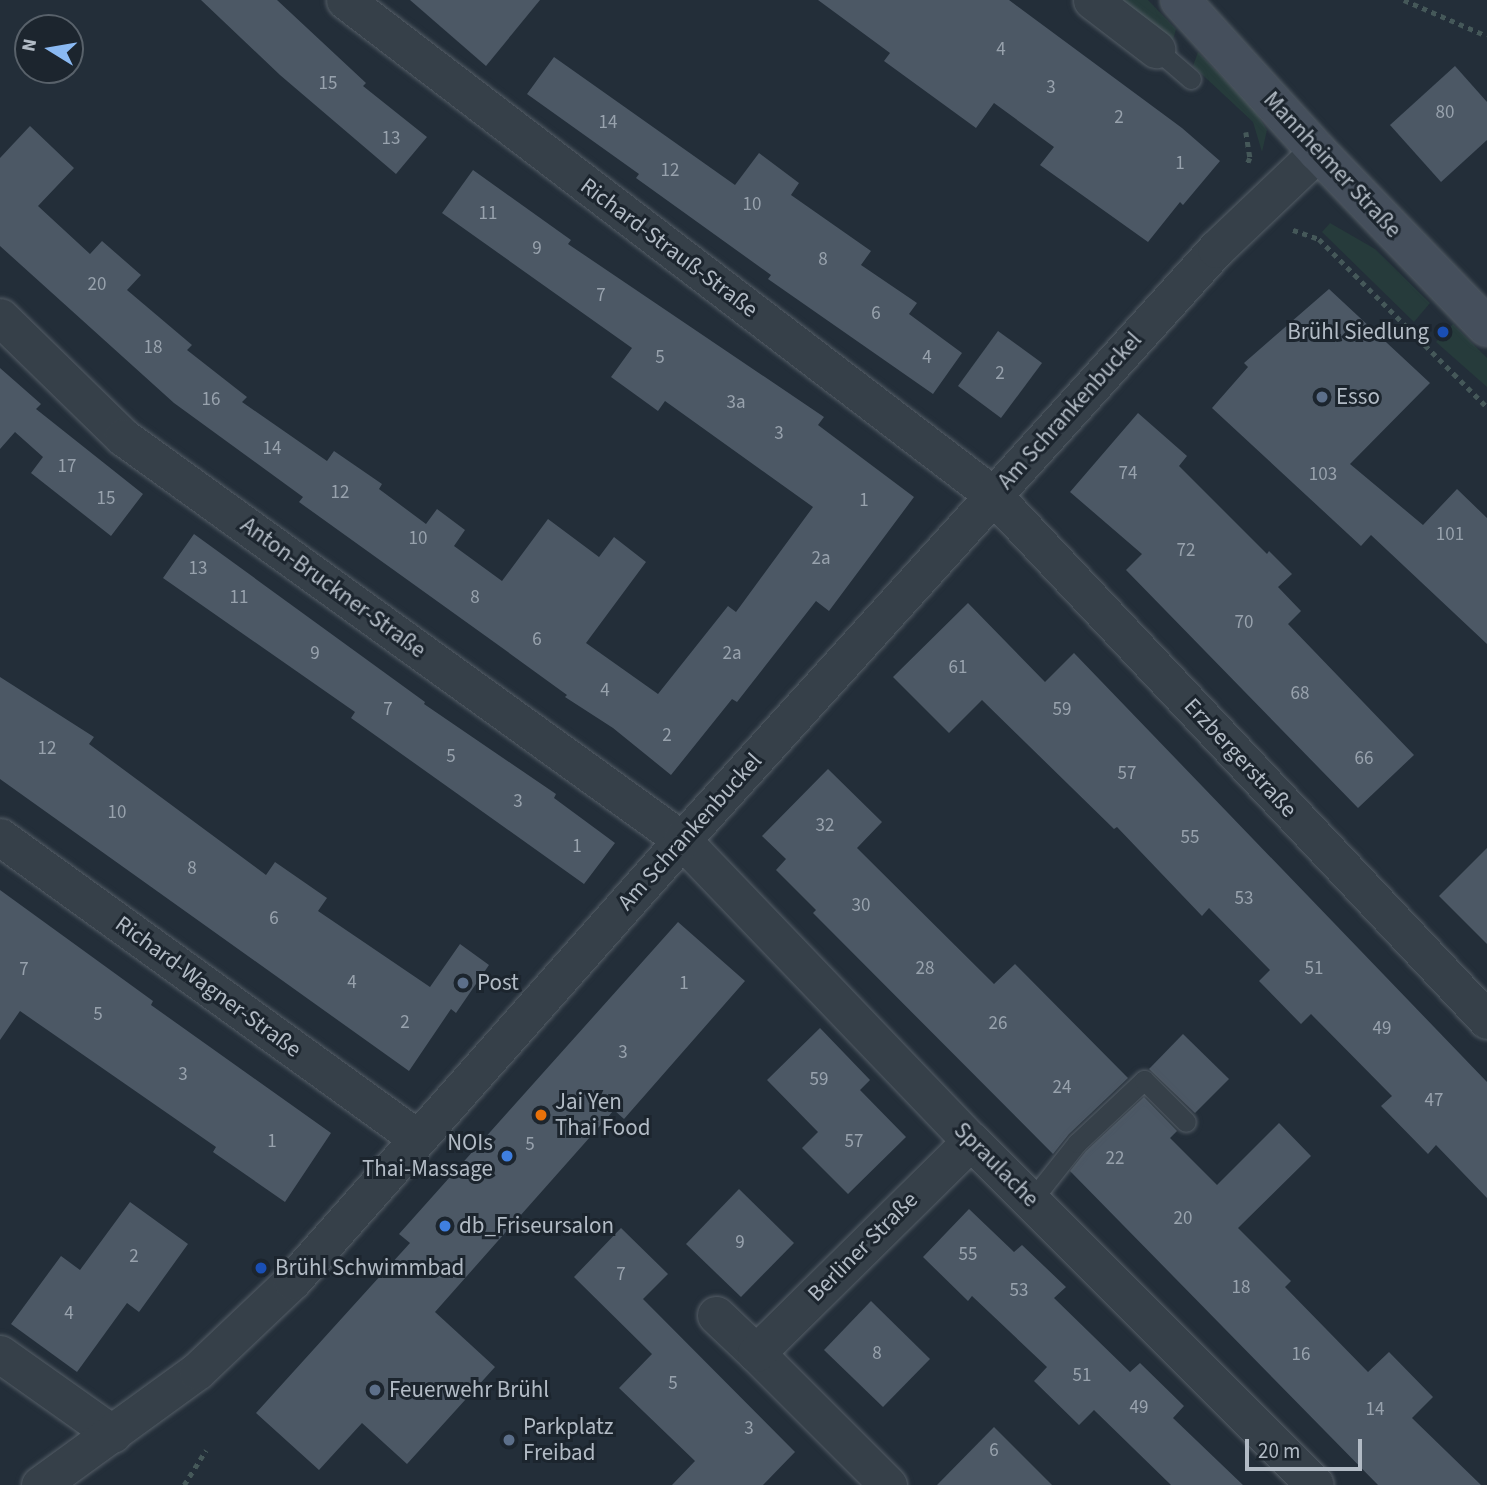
<!DOCTYPE html>
<meta charset="utf-8">
<style>
body{margin:0}
#map{position:relative;width:1487px;height:1485px;overflow:hidden;background:#232e39;font-family:"Source Sans 3",sans-serif}
div>[style]{position:absolute}
[style*='--x']{left:calc(var(--x)*1px);top:calc(var(--y)*1px);width:calc(var(--w)*1px);rotate:calc(var(--a)*1deg)}
.green>*{inset:0;background:#263b3b}
.building>*{inset:0;background:#4c5865}
.path>*{height:4.5px;margin-top:-2.25px;transform-origin:0;background:repeating-linear-gradient(90deg,#455859 0 5px,transparent 0 10px)}
.roads{filter:drop-shadow(0 0 2px #555e67) drop-shadow(0 0 2px #555e67)}
.service>*{height:19px;margin:-9.5px;padding:0 9.5px;transform-origin:9.5px;border-radius:9.5px;background:#364049}
.minor>*{height:37px;margin:-18.5px;padding:0 18.5px;transform-origin:18.5px;border-radius:18.5px;background:#364049}
.secondary>*{height:38px;margin:-19px;padding:0 19px;transform-origin:19px;border-radius:19px;background:#454f5c}
.dots>*{width:19px;height:19px;translate:-50% -50%;box-sizing:border-box;border:4px solid #1c252e;border-radius:50%}
span{translate:-50% -50%;white-space:nowrap;text-align:center;line-height:1.15;-webkit-text-stroke:6px #1c252e;paint-order:stroke}
.number-label{font-size:19px;color:#98a2ad}
.number-label span{-webkit-text-stroke-width:0}
.street-label{font-size:23px;color:#b2bbc5}
.poi-label{font-size:23px;color:#b2bbc5}
.right{translate:-100% -50%;text-align:right}
.left{translate:0 -50%;text-align:left}
.north{position:absolute;left:14px;top:14px;width:70px;height:70px;box-sizing:border-box;background:#1c252e;border:2px solid #58616a;border-radius:50%;rotate:281deg;font-size:19px;font-weight:700;line-height:28px;text-align:center;color:#b2bbc5}
.north::after{content:'';display:block;margin:auto;width:24px;height:32px;background:#8ab9f2;clip-path:polygon(50% 0,100% 100%,50% 72%,0 100%)}
.scale{position:absolute;left:1245px;top:1439px;width:117px;height:32px;box-sizing:border-box;border:4px solid #b2bbc5;border-top:0;padding-left:9px;font-size:21px;line-height:24px;white-space:nowrap;color:#b2bbc5;-webkit-text-stroke:5px #1c252e;paint-order:stroke}
</style>
<div id="map">
<div class="green">
<div style="clip-path:polygon(1117px 0,1148px 0,1176px 29px,1173px 40px)"></div>
<div style="clip-path:polygon(1198px 52px,1256px 112px,1267px 130px,1262px 152px,1253px 122px,1193px 66px)"></div>
<div style="clip-path:polygon(1330px 223px,1375px 249px,1430px 303px,1414px 322px,1322px 232px)"></div>
<div style="clip-path:polygon(1453px 324px,1487px 358px,1487px 387px,1436px 342px)"></div>
</div>
<div class="building">
<div style="clip-path:polygon(201px 0,277px 0,366px 83px,363px 86px,427px 137px,396px 174px,280px 75px)"></div>
<div style="clip-path:polygon(410px 0,540px 0,486px 66px)"></div>
<div style="clip-path:polygon(818px 0,1009px 0,1182px 128px,1220px 161px,1183px 205px,1180px 202px,1148px 242px,1040px 165px,1054px 147px,994px 103px,976px 128px,884px 61px,890px 53px)"></div>
<div style="clip-path:polygon(554px 57px,735px 185px,759px 153px,799px 183px,791px 195px,871px 251px,861px 265px,917px 303px,909px 314px,962px 353px,933px 394px,768px 279px,771px 275px,636px 178px,639px 174px,527px 94px)"></div>
<div style="clip-path:polygon(1455px 66px,1487px 102px,1487px 140px,1441px 182px,1390px 125px)"></div>
<div style="clip-path:polygon(30px 126px,74px 168px,38px 206px,90px 254px,102px 241px,141px 275px,127px 290px,192px 345px,187px 350px,247px 397px,242px 402px,327px 461px,334px 451px,382px 484px,379px 489px,426px 524px,437px 509px,465px 530px,454px 546px,502px 581px,548px 519px,599px 557px,614px 537px,646px 562px,586px 643px,658px 694px,728px 606px,736px 612px,813px 507px,665px 401px,658px 411px,611px 377px,632px 348px,442px 213px,473px 170px,571px 240px,568px 244px,824px 417px,818px 425px,914px 497px,829px 611px,816px 601px,737px 702px,732px 699px,671px 775px,613px 728px,565px 697px,567px 695px,494px 642px,299px 502px,303px 497px,174px 403px,0 246px,0 158px)"></div>
<div style="clip-path:polygon(1329px 289px,1430px 383px,1350px 464px,1423px 525px,1457px 489px,1487px 518px,1487px 644px,1371px 535px,1361px 546px,1212px 408px,1248px 367px,1244px 363px)"></div>
<div style="clip-path:polygon(998px 331px,1042px 363px,1001px 418px,958px 386px)"></div>
<div style="clip-path:polygon(0 368px,41px 404px,36px 409px,143px 494px,111px 536px,31px 473px,43px 457px,15px 432px,0 449px)"></div>
<div style="clip-path:polygon(1138px 413px,1187px 456px,1179px 466px,1267px 554px,1269px 551px,1292px 574px,1278px 587px,1301px 611px,1288px 624px,1414px 755px,1358px 808px,1126px 570px,1142px 554px,1070px 492px)"></div>
<div style="clip-path:polygon(194px 534px,425px 702px,424px 704px,556px 794px,554px 798px,615px 843px,584px 884px,351px 718px,355px 712px,163px 578px)"></div>
<div style="clip-path:polygon(968px 603px,1045px 682px,1074px 653px,1487px 1082px,1487px 1198px,1436px 1145px,1428px 1154px,1381px 1106px,1392px 1096px,1311px 1014px,1301px 1024px,1259px 981px,1270px 970px,1209px 908px,1202px 916px,1117px 827px,1114px 829px,982px 700px,949px 733px,893px 677px)"></div>
<div style="clip-path:polygon(0 677px,94px 737px,89px 744px,266px 875px,275px 862px,327px 898px,318px 911px,430px 987px,460px 944px,489px 965px,456px 1013px,451px 1009px,409px 1071px,0 779px)"></div>
<div style="clip-path:polygon(828px 769px,882px 822px,857px 848px,994px 984px,1015px 964px,1128px 1078px,1069px 1134px,1053px 1154px,813px 913px,816px 910px,776px 870px,786px 859px,762px 836px)"></div>
<div style="clip-path:polygon(1487px 848px,1487px 944px,1439px 896px)"></div>
<div style="clip-path:polygon(0 890px,153px 1001px,151px 1005px,331px 1133px,285px 1202px,213px 1152px,216px 1147px,20px 1011px,0 1040px)"></div>
<div style="clip-path:polygon(678px 922px,745px 981px,624px 1119px,614px 1110px,435px 1312px,495px 1367px,407px 1464px,362px 1423px,319px 1470px,256px 1413px,410px 1243px,399px 1234px)"></div>
<div style="clip-path:polygon(820px 1028px,870px 1080px,860px 1090px,906px 1137px,848px 1194px,802px 1148px,818px 1132px,767px 1080px)"></div>
<div style="clip-path:polygon(1183px 1034px,1229px 1079px,1195px 1113px,1149px 1069px)"></div>
<div style="clip-path:polygon(1144px 1097px,1177px 1131px,1170px 1138px,1217px 1185px,1279px 1123px,1311px 1156px,1238px 1228px,1291px 1281px,1285px 1287px,1368px 1372px,1389px 1352px,1433px 1397px,1412px 1418px,1481px 1485px,1378px 1485px,1070px 1171px,1086px 1151px)"></div>
<div style="clip-path:polygon(739px 1189px,794px 1243px,741px 1297px,686px 1244px)"></div>
<div style="clip-path:polygon(130px 1202px,188px 1244px,139px 1312px,127px 1303px,77px 1372px,11px 1324px,61px 1256px,80px 1270px)"></div>
<div style="clip-path:polygon(969px 1209px,1014px 1252px,1022px 1245px,1066px 1287px,1054px 1298px,1130px 1372px,1140px 1363px,1184px 1406px,1173px 1418px,1243px 1485px,1171px 1485px,1094px 1410px,1079px 1425px,1034px 1381px,1047px 1367px,972px 1296px,968px 1301px,923px 1257px)"></div>
<div style="clip-path:polygon(621px 1228px,668px 1274px,643px 1299px,795px 1452px,763px 1485px,672px 1485px,695px 1461px,619px 1388px,652px 1354px,574px 1277px)"></div>
<div style="clip-path:polygon(871px 1301px,930px 1359px,883px 1407px,824px 1350px)"></div>
<div style="clip-path:polygon(994px 1427px,1052px 1485px,937px 1485px)"></div>
</div>
<div class="path">
<div style="--x:1404;--y:0;--w:90;--a:23.4"></div>
<div style="--x:1246;--y:132;--w:26;--a:81"></div>
<div style="--x:1250;--y:158;--w:8;--a:113"></div>
<div style="--x:1293;--y:230;--w:28;--a:19"></div>
<div style="--x:1319;--y:239;--w:238;--a:45"></div>
<div style="--x:184;--y:1485;--w:41;--a:-57.8"></div>
</div>
<div class="roads">
<div class="service">
<div style="--x:1156;--y:49;--w:46;--a:40.6"></div>
<div style="--x:1031;--y:1201;--w:74;--a:-51.6"></div>
<div style="--x:1077;--y:1143;--w:92;--a:-43.2"></div>
<div style="--x:1144;--y:1080;--w:59;--a:45"></div>
</div>
<div class="minor">
<div style="--x:345;--y:0;--w:815;--a:37.38"></div>
<div style="--x:993;--y:495;--w:721;--a:46.74"></div>
<div style="--x:1092;--y:0;--w:81;--a:37.4"></div>
<div style="--x:0;--y:317;--w:172;--a:44.3"></div>
<div style="--x:123;--y:437;--w:689;--a:35.79"></div>
<div style="--x:682;--y:840;--w:417;--a:46.2"></div>
<div style="--x:971;--y:1141;--w:486;--a:45"></div>
<div style="--x:0;--y:837;--w:514;--a:35.82"></div>
<div style="--x:716;--y:1315;--w:55;--a:43.5"></div>
<div style="--x:0;--y:1354;--w:138;--a:35.3"></div>
<div style="--x:40;--y:1485;--w:194;--a:-36"></div>
<div style="--x:197;--y:1371;--w:131;--a:-43.5"></div>
<div style="--x:292;--y:1281;--w:589;--a:-48.51"></div>
<div style="--x:682;--y:840;--w:797;--a:-47.9"></div>
<div style="--x:1216;--y:249;--w:141;--a:-43.6"></div>
<div style="--x:888;--y:1485;--w:187;--a:-135"></div>
<div style="--x:756;--y:1353;--w:302;--a:-44.6"></div>
</div>
<div class="secondary">
<div style="--x:1180;--y:0;--w:205;--a:47.8"></div>
<div style="--x:1318;--y:152;--w:243;--a:46"></div>
</div>
</div>
<div class="dots">
<div style="left:1443px;top:332px;background:#1a4fb4"></div>
<div style="left:1322px;top:397px;background:#5c6f8a"></div>
<div style="left:463px;top:983px;background:#5c6f8a"></div>
<div style="left:541px;top:1115px;background:#e8710a"></div>
<div style="left:507px;top:1156px;background:#3f7fe0"></div>
<div style="left:445px;top:1226px;background:#3f7fe0"></div>
<div style="left:261px;top:1268px;background:#1a4fb4"></div>
<div style="left:375px;top:1390px;background:#5c6f8a"></div>
<div style="left:509px;top:1440px;background:#5c6f8a"></div>
</div>
<div class="number-label">
<span style="left:1001px;top:50px">4</span>
<span style="left:328px;top:84px">15</span>
<span style="left:1051px;top:88px">3</span>
<span style="left:1445px;top:113px">80</span>
<span style="left:1119px;top:118px">2</span>
<span style="left:608px;top:123px">14</span>
<span style="left:391px;top:139px">13</span>
<span style="left:1180px;top:164px">1</span>
<span style="left:670px;top:171px">12</span>
<span style="left:752px;top:205px">10</span>
<span style="left:488px;top:214px">11</span>
<span style="left:537px;top:249px">9</span>
<span style="left:823px;top:260px">8</span>
<span style="left:97px;top:285px">20</span>
<span style="left:601px;top:296px">7</span>
<span style="left:876px;top:314px">6</span>
<span style="left:153px;top:348px">18</span>
<span style="left:660px;top:358px">5</span>
<span style="left:927px;top:358px">4</span>
<span style="left:1000px;top:374px">2</span>
<span style="left:211px;top:400px">16</span>
<span style="left:736px;top:403px">3a</span>
<span style="left:779px;top:434px">3</span>
<span style="left:272px;top:449px">14</span>
<span style="left:67px;top:467px">17</span>
<span style="left:1128px;top:474px">74</span>
<span style="left:1323px;top:475px">103</span>
<span style="left:340px;top:493px">12</span>
<span style="left:106px;top:499px">15</span>
<span style="left:864px;top:501px">1</span>
<span style="left:1450px;top:535px">101</span>
<span style="left:418px;top:539px">10</span>
<span style="left:1186px;top:551px">72</span>
<span style="left:821px;top:559px">2a</span>
<span style="left:198px;top:569px">13</span>
<span style="left:239px;top:598px">11</span>
<span style="left:475px;top:598px">8</span>
<span style="left:1244px;top:623px">70</span>
<span style="left:537px;top:640px">6</span>
<span style="left:315px;top:654px">9</span>
<span style="left:732px;top:654px">2a</span>
<span style="left:958px;top:668px">61</span>
<span style="left:605px;top:691px">4</span>
<span style="left:1300px;top:694px">68</span>
<span style="left:388px;top:710px">7</span>
<span style="left:1062px;top:710px">59</span>
<span style="left:667px;top:736px">2</span>
<span style="left:47px;top:749px">12</span>
<span style="left:451px;top:757px">5</span>
<span style="left:1364px;top:759px">66</span>
<span style="left:1127px;top:774px">57</span>
<span style="left:518px;top:802px">3</span>
<span style="left:117px;top:813px">10</span>
<span style="left:825px;top:826px">32</span>
<span style="left:1190px;top:838px">55</span>
<span style="left:577px;top:847px">1</span>
<span style="left:192px;top:869px">8</span>
<span style="left:1244px;top:899px">53</span>
<span style="left:861px;top:906px">30</span>
<span style="left:274px;top:919px">6</span>
<span style="left:925px;top:969px">28</span>
<span style="left:1314px;top:969px">51</span>
<span style="left:24px;top:970px">7</span>
<span style="left:352px;top:983px">4</span>
<span style="left:684px;top:984px">1</span>
<span style="left:98px;top:1015px">5</span>
<span style="left:405px;top:1023px">2</span>
<span style="left:998px;top:1024px">26</span>
<span style="left:1382px;top:1029px">49</span>
<span style="left:623px;top:1053px">3</span>
<span style="left:183px;top:1075px">3</span>
<span style="left:819px;top:1080px">59</span>
<span style="left:1062px;top:1088px">24</span>
<span style="left:1434px;top:1101px">47</span>
<span style="left:272px;top:1142px">1</span>
<span style="left:854px;top:1142px">57</span>
<span style="left:530px;top:1145px">5</span>
<span style="left:1115px;top:1159px">22</span>
<span style="left:1183px;top:1219px">20</span>
<span style="left:740px;top:1243px">9</span>
<span style="left:968px;top:1255px">55</span>
<span style="left:134px;top:1257px">2</span>
<span style="left:621px;top:1275px">7</span>
<span style="left:1241px;top:1288px">18</span>
<span style="left:1019px;top:1291px">53</span>
<span style="left:69px;top:1314px">4</span>
<span style="left:877px;top:1354px">8</span>
<span style="left:1301px;top:1355px">16</span>
<span style="left:1082px;top:1376px">51</span>
<span style="left:673px;top:1384px">5</span>
<span style="left:1139px;top:1408px">49</span>
<span style="left:1375px;top:1410px">14</span>
<span style="left:749px;top:1429px">3</span>
<span style="left:994px;top:1451px">6</span>
</div>
<div class="street-label">
<span style="left:1332px;top:165px;rotate:47deg">Mannheimer Straße</span>
<span style="left:669px;top:248px;rotate:37deg">Richard-Strauß-Straße</span>
<span style="left:1070px;top:411px;rotate:-48deg">Am Schrankenbuckel</span>
<span style="left:333px;top:588px;rotate:36deg">Anton-Bruckner-Straße</span>
<span style="left:1240px;top:758px;rotate:47deg">Erzbergerstraße</span>
<span style="left:690px;top:832px;rotate:-48deg">Am Schrankenbuckel</span>
<span style="left:208px;top:987px;rotate:36deg">Richard-Wagner-Straße</span>
<span style="left:996px;top:1165px;rotate:45deg">Spraulache</span>
<span style="left:863px;top:1247px;rotate:-45deg">Berliner Straße</span>
</div>
<div class="poi-label">
<span class="right" style="left:1429px;top:332px">Brühl Siedlung</span>
<span class="left" style="left:1336px;top:397px">Esso</span>
<span class="left" style="left:477px;top:983px">Post</span>
<span class="left" style="left:555px;top:1115px">Jai Yen<br>Thai Food</span>
<span class="right" style="left:493px;top:1156px">NOIs<br>Thai-Massage</span>
<span class="left" style="left:459px;top:1226px">db_Friseursalon</span>
<span class="left" style="left:275px;top:1268px">Brühl Schwimmbad</span>
<span class="left" style="left:389px;top:1390px">Feuerwehr Brühl</span>
<span class="left" style="left:523px;top:1440px">Parkplatz<br>Freibad</span>
</div>
<div class="north">N</div>
<div class="scale">20 m</div>
</div>
